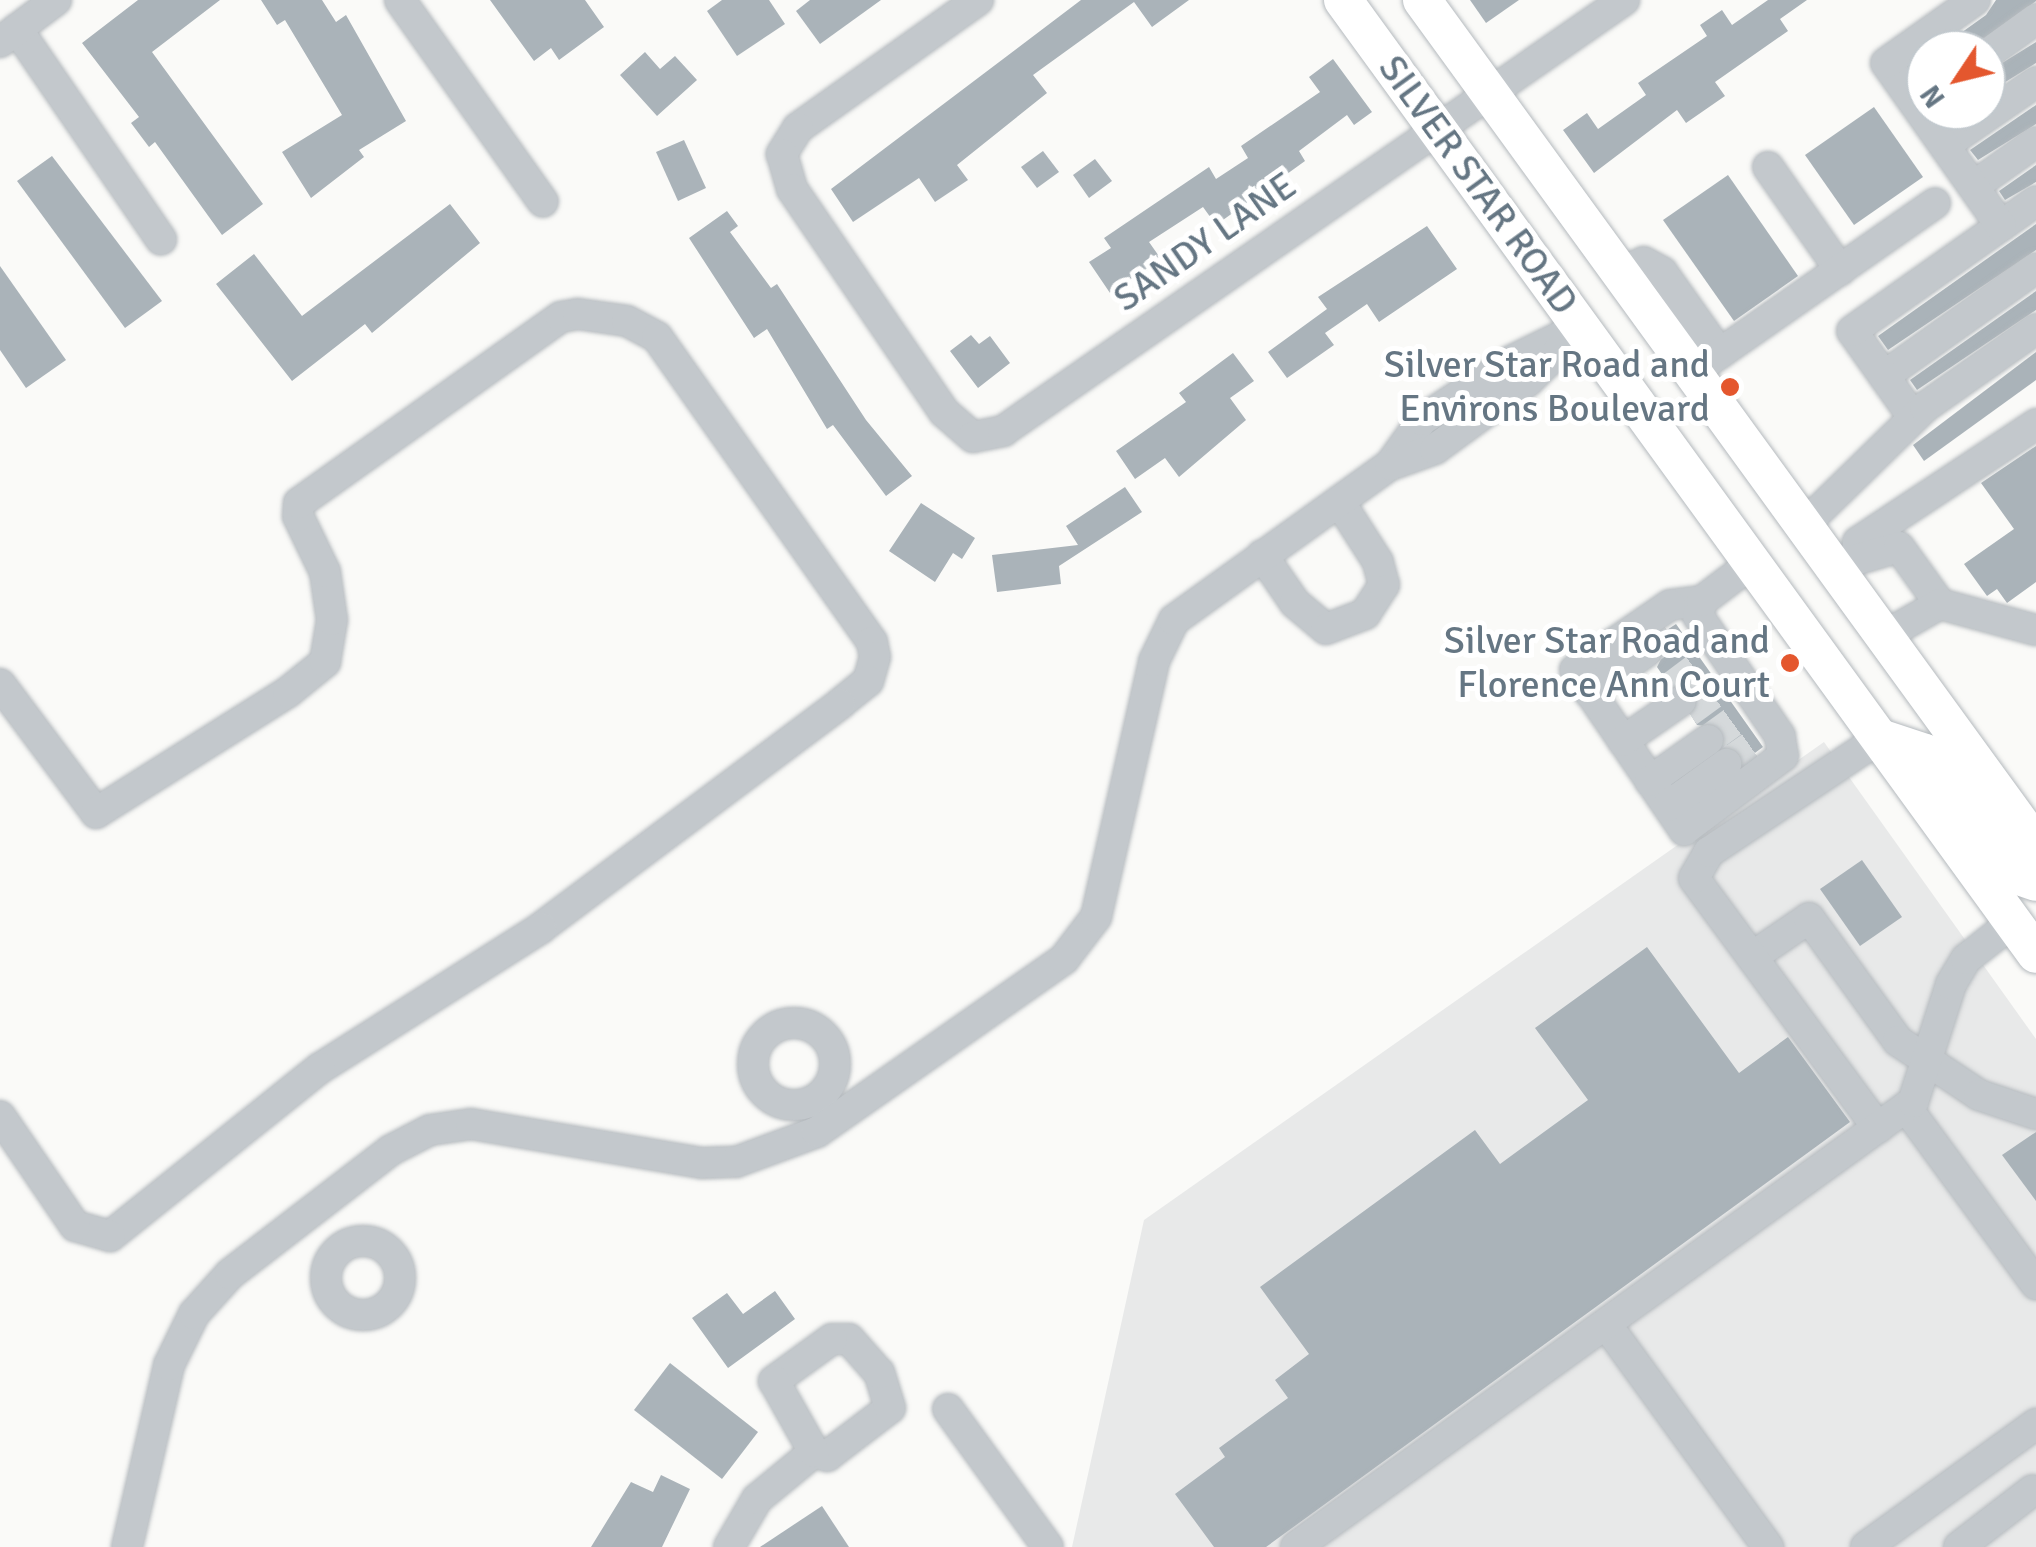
<!DOCTYPE html>
<style>
body{margin:0}
#map{position:relative;width:2036px;height:1547px;overflow:hidden;background:#fafaf8;font-family:Signika,sans-serif}
div>[style]{position:absolute}
[style*='--x']{left:calc(var(--x)*1px);top:calc(var(--y)*1px);width:calc(var(--w)*1px);rotate:calc(var(--a)*1deg)}
.built>*{inset:0;background:#e8e9e9}
.building>*{inset:0;background:#aab3b9}
.minor-tunnel>*{height:30px;margin-top:-15px;transform-origin:0;background:repeating-linear-gradient(90deg,#d5d9db 0 30px,transparent 0 45px)}
.roads{filter:drop-shadow(0 0 2px #b5babe) drop-shadow(0 0 2px #b5babe)}
.minor>*{height:30px;margin:-15px;padding:0 15px;transform-origin:15px;border-radius:15px;background:#c3c8cc}
.minor>.ring{margin:-15px;padding:0;box-sizing:content-box;background:none;border:30px solid #c3c8cc;border-radius:50%}
.major>*{height:38px;margin:-19px;padding:0 19px;transform-origin:19px;border-radius:19px;background:#fff}
.dots>*{width:28px;height:28px;translate:-50% -50%;box-sizing:border-box;border:5px solid #fff;border-radius:50%}
span{translate:-50% -50%;white-space:nowrap;text-align:center;line-height:1.15;-webkit-text-stroke:10px #fff;paint-order:stroke}
.street-label{font-size:38px;color:#657683}
.poi-label{font-size:38px;color:#657683}
.right{translate:-100% -50%;text-align:right}
.north{position:absolute;left:1906px;top:30px;width:100px;height:100px;box-sizing:border-box;background:#fff;border:2px solid #c1c8cd;border-radius:50%;rotate:235deg;font-size:28px;font-weight:700;line-height:40px;text-align:center;color:#657683}
.north::after{content:'';display:block;margin:auto;width:35px;height:45px;background:#e4572e;clip-path:polygon(50% 0,100% 100%,50% 72%,0 100%)}
</style>
<div id="map">
<div class="built">
<div style="clip-path:polygon(1824px 742px,2036px 1039px,2036px 1547px,1072px 1547px,1144px 1220px)"></div>
</div>
<div class="building">
<div style="clip-path:polygon(138px 0,220px 0,152px 52px,263px 204px,222px 235px,155px 142px,149px 147px,131px 123px,139px 117px,82px 43px)"></div>
<div style="clip-path:polygon(261px 0,322px 0,336px 22px,346px 15px,406px 121px,359px 150px,364px 157px,311px 198px,282px 152px,342px 115px,285px 20px,277px 25px)"></div>
<div style="clip-path:polygon(490px 0,585px 0,604px 27px,559px 60px,551px 48px,534px 61px)"></div>
<div style="clip-path:polygon(722px 0,769px 0,785px 24px,737px 56px,707px 11px)"></div>
<div style="clip-path:polygon(810px 0,881px 0,820px 44px,796px 11px)"></div>
<div style="clip-path:polygon(1081px 0,1189px 0,1152px 27px,1134px 2px,1033px 75px,1047px 93px,957px 165px,968px 180px,935px 202px,919px 178px,853px 222px,831px 189px)"></div>
<div style="clip-path:polygon(1470px 0,1519px 0,1486px 23px)"></div>
<div style="clip-path:polygon(1768px 0,1807px 0,1780px 19px,1788px 31px,1715px 82px,1725px 96px,1686px 123px,1677px 110px,1594px 173px,1563px 130px,1587px 113px,1598px 129px,1646px 95px,1638px 83px,1707px 36px,1700px 25px,1722px 10px,1732px 25px)"></div>
<div style="clip-path:polygon(1996px 0,2036px 0,2036px 1px,1968px 50px,1937px 50px,1986px 15px)"></div>
<div style="clip-path:polygon(2036px 42px,2036px 63px,1986px 94px,1986px 73px)"></div>
<div style="clip-path:polygon(645px 52px,660px 69px,675px 56px,697px 80px,657px 116px,620px 75px)"></div>
<div style="clip-path:polygon(1333px 59px,1372px 112px,1354px 125px,1347px 115px,1299px 151px,1305px 161px,1216px 225px,1203px 207px,1149px 242px,1161px 259px,1110px 293px,1089px 262px,1111px 248px,1104px 238px,1209px 167px,1216px 179px,1248px 158px,1241px 146px,1320px 92px,1309px 77px)"></div>
<div style="clip-path:polygon(2036px 105px,2036px 124px,1978px 160px,1970px 150px)"></div>
<div style="clip-path:polygon(1874px 107px,1923px 177px,1854px 225px,1805px 155px)"></div>
<div style="clip-path:polygon(684px 140px,706px 188px,678px 201px,656px 152px)"></div>
<div style="clip-path:polygon(1043px 151px,1059px 172px,1037px 188px,1021px 167px)"></div>
<div style="clip-path:polygon(52px 156px,162px 301px,125px 328px,17px 181px)"></div>
<div style="clip-path:polygon(1095px 159px,1112px 181px,1089px 198px,1073px 175px)"></div>
<div style="clip-path:polygon(2036px 165px,2036px 182px,2005px 200px,1999px 191px)"></div>
<div style="clip-path:polygon(1728px 175px,1798px 276px,1734px 321px,1663px 220px)"></div>
<div style="clip-path:polygon(450px 204px,480px 243px,372px 333px,365px 324px,292px 381px,216px 284px,254px 254px,302px 316px)"></div>
<div style="clip-path:polygon(727px 211px,738px 226px,730px 232px,771px 288px,777px 284px,866px 420px,912px 476px,886px 496px,833px 425px,827px 429px,767px 329px,754px 338px,689px 238px)"></div>
<div style="clip-path:polygon(2036px 224px,2036px 250px,1888px 350px,1878px 336px)"></div>
<div style="clip-path:polygon(1427px 226px,1457px 269px,1379px 322px,1367px 304px,1325px 333px,1334px 345px,1287px 378px,1268px 352px,1327px 309px,1318px 297px)"></div>
<div style="clip-path:polygon(0 266px,66px 360px,26px 388px,0 350px)"></div>
<div style="clip-path:polygon(2036px 291px,2036px 310px,1917px 390px,1910px 380px)"></div>
<div style="clip-path:polygon(971px 335px,979px 344px,990px 336px,1010px 363px,978px 388px,950px 351px)"></div>
<div style="clip-path:polygon(2036px 352px,2036px 380px,1924px 461px,1913px 445px)"></div>
<div style="clip-path:polygon(1233px 353px,1254px 381px,1230px 398px,1246px 420px,1179px 477px,1165px 458px,1135px 479px,1116px 451px,1186px 402px,1179px 393px)"></div>
<div style="clip-path:polygon(2036px 446px,2036px 582px,2007px 603px,1997px 589px,1987px 596px,1964px 564px,2014px 529px,1981px 483px)"></div>
<div style="clip-path:polygon(1125px 487px,1142px 512px,1059px 566px,1061px 584px,997px 592px,992px 555px,1078px 545px,1066px 526px)"></div>
<div style="clip-path:polygon(921px 503px,975px 538px,962px 559px,953px 553px,935px 582px,889px 551px)"></div>
<div style="clip-path:polygon(1676px 624px,1763px 747px,1744px 761px,1726px 745px,1723px 728px,1697px 725px,1692px 717px,1700px 700px,1696px 690px,1670px 686px,1657px 667px,1665px 651px,1656px 637px)"></div>
<div style="clip-path:polygon(1862px 860px,1902px 917px,1860px 946px,1820px 889px)"></div>
<div style="clip-path:polygon(1647px 947px,1739px 1073px,1788px 1037px,1850px 1122px,1266px 1547px,1214px 1547px,1175px 1494px,1225px 1457px,1219px 1448px,1288px 1398px,1275px 1380px,1309px 1354px,1260px 1287px,1475px 1130px,1500px 1164px,1588px 1100px,1535px 1028px)"></div>
<div style="clip-path:polygon(2036px 1132px,2036px 1201px,2002px 1155px)"></div>
<div style="clip-path:polygon(775px 1291px,795px 1319px,728px 1368px,692px 1318px,727px 1293px,743px 1314px)"></div>
<div style="clip-path:polygon(670px 1363px,758px 1432px,722px 1479px,634px 1410px)"></div>
<div style="clip-path:polygon(661px 1475px,690px 1489px,662px 1547px,591px 1547px,631px 1482px,653px 1492px)"></div>
<div style="clip-path:polygon(822px 1506px,849px 1547px,760px 1547px)"></div>
</div>
<div class="minor-tunnel">
<div style="--x:1646;--y:652;--w:40;--a:-37"></div>
<div style="--x:1671;--y:687;--w:40;--a:-37"></div>
<div style="--x:1688;--y:712;--w:41;--a:-36"></div>
<div style="--x:1708;--y:740;--w:41;--a:-36"></div>
<div style="--x:1726;--y:764;--w:40;--a:-34.9"></div>
</div>
<div class="roads">
<div class="minor">
<div style="--x:400;--y:0;--w:247;--a:54.7"></div>
<div style="--x:978;--y:0;--w:221;--a:144.6"></div>
<div style="--x:798;--y:128;--w:31;--a:122"></div>
<div style="--x:782;--y:154;--w:36;--a:74"></div>
<div style="--x:792;--y:189;--w:270;--a:55.7"></div>
<div style="--x:944;--y:412;--w:38;--a:41"></div>
<div style="--x:973;--y:437;--w:31;--a:-11"></div>
<div style="--x:1003;--y:431;--w:756;--a:-34.76"></div>
<div style="--x:17;--y:29;--w:255;--a:55.6"></div>
<div style="--x:0;--y:42;--w:70;--a:-36.9"></div>
<div style="--x:1986;--y:55;--w:62;--a:-35.8"></div>
<div style="--x:1945;--y:145;--w:111;--a:-34.7"></div>
<div style="--x:1768;--y:167;--w:126;--a:55"></div>
<div style="--x:1974;--y:186;--w:76;--a:-35.4"></div>
<div style="--x:2001;--y:226;--w:43;--a:-35.5"></div>
<div style="--x:1620;--y:273;--w:26;--a:-25"></div>
<div style="--x:1644;--y:262;--w:21;--a:29"></div>
<div style="--x:1662;--y:272;--w:100;--a:54.7"></div>
<div style="--x:1693;--y:372;--w:295;--a:-34.9"></div>
<div style="--x:1884;--y:376;--w:186;--a:-35.4"></div>
<div style="--x:1913;--y:417;--w:105;--a:-125.3"></div>
<div style="--x:1852;--y:331;--w:182;--a:-35.2"></div>
<div style="--x:2001;--y:226;--w:199;--a:-125.2"></div>
<div style="--x:1886;--y:63;--w:109;--a:-35.3"></div>
<div style="--x:1390;--y:465;--w:55;--a:-54.6"></div>
<div style="--x:1422;--y:420;--w:107;--a:-33.5"></div>
<div style="--x:1511;--y:361;--w:55;--a:-26.1"></div>
<div style="--x:1804;--y:525;--w:169;--a:-44.3"></div>
<div style="--x:1925;--y:407;--w:136;--a:-35.1"></div>
<div style="--x:1262;--y:555;--w:58;--a:55.5"></div>
<div style="--x:1295;--y:603;--w:40;--a:40"></div>
<div style="--x:1326;--y:629;--w:42;--a:-21"></div>
<div style="--x:1365;--y:614;--w:35;--a:-57"></div>
<div style="--x:1384;--y:585;--w:24;--a:-105"></div>
<div style="--x:1378;--y:562;--w:72;--a:-122.6"></div>
<div style="--x:1857;--y:559;--w:17;--a:-87"></div>
<div style="--x:1858;--y:542;--w:214;--a:-33.5"></div>
<div style="--x:1845;--y:563;--w:56;--a:-16.5"></div>
<div style="--x:1899;--y:547;--w:70;--a:54.3"></div>
<div style="--x:1702;--y:601;--w:32;--a:173"></div>
<div style="--x:1670;--y:605;--w:115;--a:145.6"></div>
<div style="--x:1575;--y:670;--w:194;--a:55.7"></div>
<div style="--x:1684;--y:830;--w:124;--a:-36.8"></div>
<div style="--x:1783;--y:756;--w:20;--a:-99"></div>
<div style="--x:1780;--y:736;--w:145;--a:-124.3"></div>
<div style="--x:1698;--y:616;--w:16;--a:-75"></div>
<div style="--x:1702;--y:601;--w:63;--a:-37.2"></div>
<div style="--x:1884;--y:636;--w:64;--a:-29.7"></div>
<div style="--x:1940;--y:604;--w:99;--a:15.2"></div>
<div style="--x:0;--y:684;--w:161;--a:53.3"></div>
<div style="--x:96;--y:813;--w:227;--a:-32.2"></div>
<div style="--x:288;--y:692;--w:48;--a:-39"></div>
<div style="--x:325;--y:662;--w:43;--a:-80.5"></div>
<div style="--x:332;--y:620;--w:49;--a:-98.3"></div>
<div style="--x:325;--y:572;--w:62;--a:-115.7"></div>
<div style="--x:298;--y:516;--w:13;--a:-86"></div>
<div style="--x:299;--y:503;--w:321;--a:-35.4"></div>
<div style="--x:561;--y:317;--w:17;--a:-10"></div>
<div style="--x:578;--y:314;--w:49;--a:8.1"></div>
<div style="--x:627;--y:321;--w:34;--a:28"></div>
<div style="--x:657;--y:337;--w:373;--a:54.8"></div>
<div style="--x:872;--y:642;--w:15;--a:79"></div>
<div style="--x:875;--y:657;--w:25;--a:106"></div>
<div style="--x:868;--y:681;--w:36;--a:141"></div>
<div style="--x:840;--y:704;--w:374;--a:143.2"></div>
<div style="--x:541;--y:928;--w:262;--a:147.6"></div>
<div style="--x:320;--y:1068;--w:269;--a:141.3"></div>
<div style="--x:110;--y:1236;--w:36;--a:-164"></div>
<div style="--x:75;--y:1226;--w:133;--a:-124.3"></div>
<div style="--x:1589;--y:692;--w:70;--a:-35.1"></div>
<div style="--x:1623;--y:741;--w:70;--a:-34.6"></div>
<div style="--x:1650;--y:781;--w:71;--a:-35.3"></div>
<div style="--x:1668;--y:806;--w:72;--a:-35.9"></div>
<div style="--x:1752;--y:957;--w:69;--a:-34.4"></div>
<div style="--x:1809;--y:918;--w:152;--a:54.1"></div>
<div style="--x:1898;--y:1041;--w:97;--a:33.7"></div>
<div style="--x:1979;--y:1095;--w:60;--a:18.4"></div>
<div class="ring" style="left:753px;top:1023px;width:52px;height:52px"></div>
<div style="--x:1906;--y:1107;--w:220;--a:53.7"></div>
<div style="--x:1878;--y:1128;--w:310;--a:-126.4"></div>
<div style="--x:1694;--y:878;--w:30;--a:-60"></div>
<div style="--x:1709;--y:852;--w:206;--a:-33.7"></div>
<div class="ring" style="left:326px;top:1241px;width:44px;height:44px"></div>
<div style="--x:1606;--y:1324;--w:276;--a:54"></div>
<div style="--x:948;--y:1409;--w:170;--a:54.1"></div>
<div style="--x:127;--y:1547;--w:187;--a:-77"></div>
<div style="--x:169;--y:1365;--w:57;--a:-63.9"></div>
<div style="--x:194;--y:1314;--w:54;--a:-48"></div>
<div style="--x:230;--y:1274;--w:203;--a:-37.6"></div>
<div style="--x:391;--y:1150;--w:44;--a:-27.1"></div>
<div style="--x:430;--y:1130;--w:41;--a:-8.3"></div>
<div style="--x:471;--y:1124;--w:234;--a:9.6"></div>
<div style="--x:702;--y:1163;--w:34;--a:-2"></div>
<div style="--x:736;--y:1162;--w:86;--a:-20.3"></div>
<div style="--x:817;--y:1132;--w:302;--a:-35"></div>
<div style="--x:1064;--y:959;--w:53;--a:-52.7"></div>
<div style="--x:1096;--y:917;--w:262;--a:-77.2"></div>
<div style="--x:1154;--y:661;--w:46;--a:-64"></div>
<div style="--x:1174;--y:620;--w:266;--a:-35.7"></div>
<div style="--x:1390;--y:465;--w:48;--a:-19.6"></div>
<div style="--x:1435;--y:449;--w:115;--a:-36.2"></div>
<div style="--x:1528;--y:381;--w:76;--a:-44.5"></div>
<div style="--x:729;--y:1547;--w:56;--a:-59.7"></div>
<div style="--x:757;--y:1499;--w:74;--a:-39.5"></div>
<div style="--x:814;--y:1452;--w:14;--a:17"></div>
<div style="--x:827;--y:1456;--w:79;--a:-37.3"></div>
<div style="--x:890;--y:1408;--w:37;--a:-107"></div>
<div style="--x:879;--y:1373;--w:45;--a:-131.4"></div>
<div style="--x:849;--y:1339;--w:17;--a:180"></div>
<div style="--x:832;--y:1339;--w:72;--a:144.1"></div>
<div style="--x:774;--y:1381;--w:81;--a:60.6"></div>
<div style="--x:1296;--y:1547;--w:761;--a:-35.8"></div>
<div style="--x:1913;--y:1102;--w:124;--a:-72.1"></div>
<div style="--x:1951;--y:984;--w:29;--a:-59"></div>
<div style="--x:1966;--y:959;--w:60;--a:-38.2"></div>
<div style="--x:1866;--y:1547;--w:210;--a:-35.9"></div>
<div style="--x:1959;--y:1547;--w:93;--a:-37.6"></div>
</div>
<div class="major">
<div style="--x:1343;--y:0;--w:1179;--a:54"></div>
<div style="--x:1422;--y:0;--w:1045;--a:54"></div>
<div style="--x:1880;--y:738;--w:47;--a:18.4"></div>
<div style="--x:1925;--y:753;--w:150;--a:54"></div>
<div style="--x:2013;--y:874;--w:24;--a:19"></div>
</div>
</div>
<div class="dots">
<div style="left:1730px;top:387px;background:#e4572e"></div>
<div style="left:1790px;top:663px;background:#e4572e"></div>
</div>
<div class="street-label">
<span style="left:1478px;top:185px;rotate:54deg">SILVER STAR ROAD</span>
<span style="left:1205px;top:242px;rotate:-35deg">SANDY LANE</span>
</div>
<div class="poi-label">
<span class="right" style="left:1710px;top:387px">Silver Star Road and<br>Environs Boulevard</span>
<span class="right" style="left:1770px;top:663px">Silver Star Road and<br>Florence Ann Court</span>
</div>
<div class="north">N</div>
</div>
